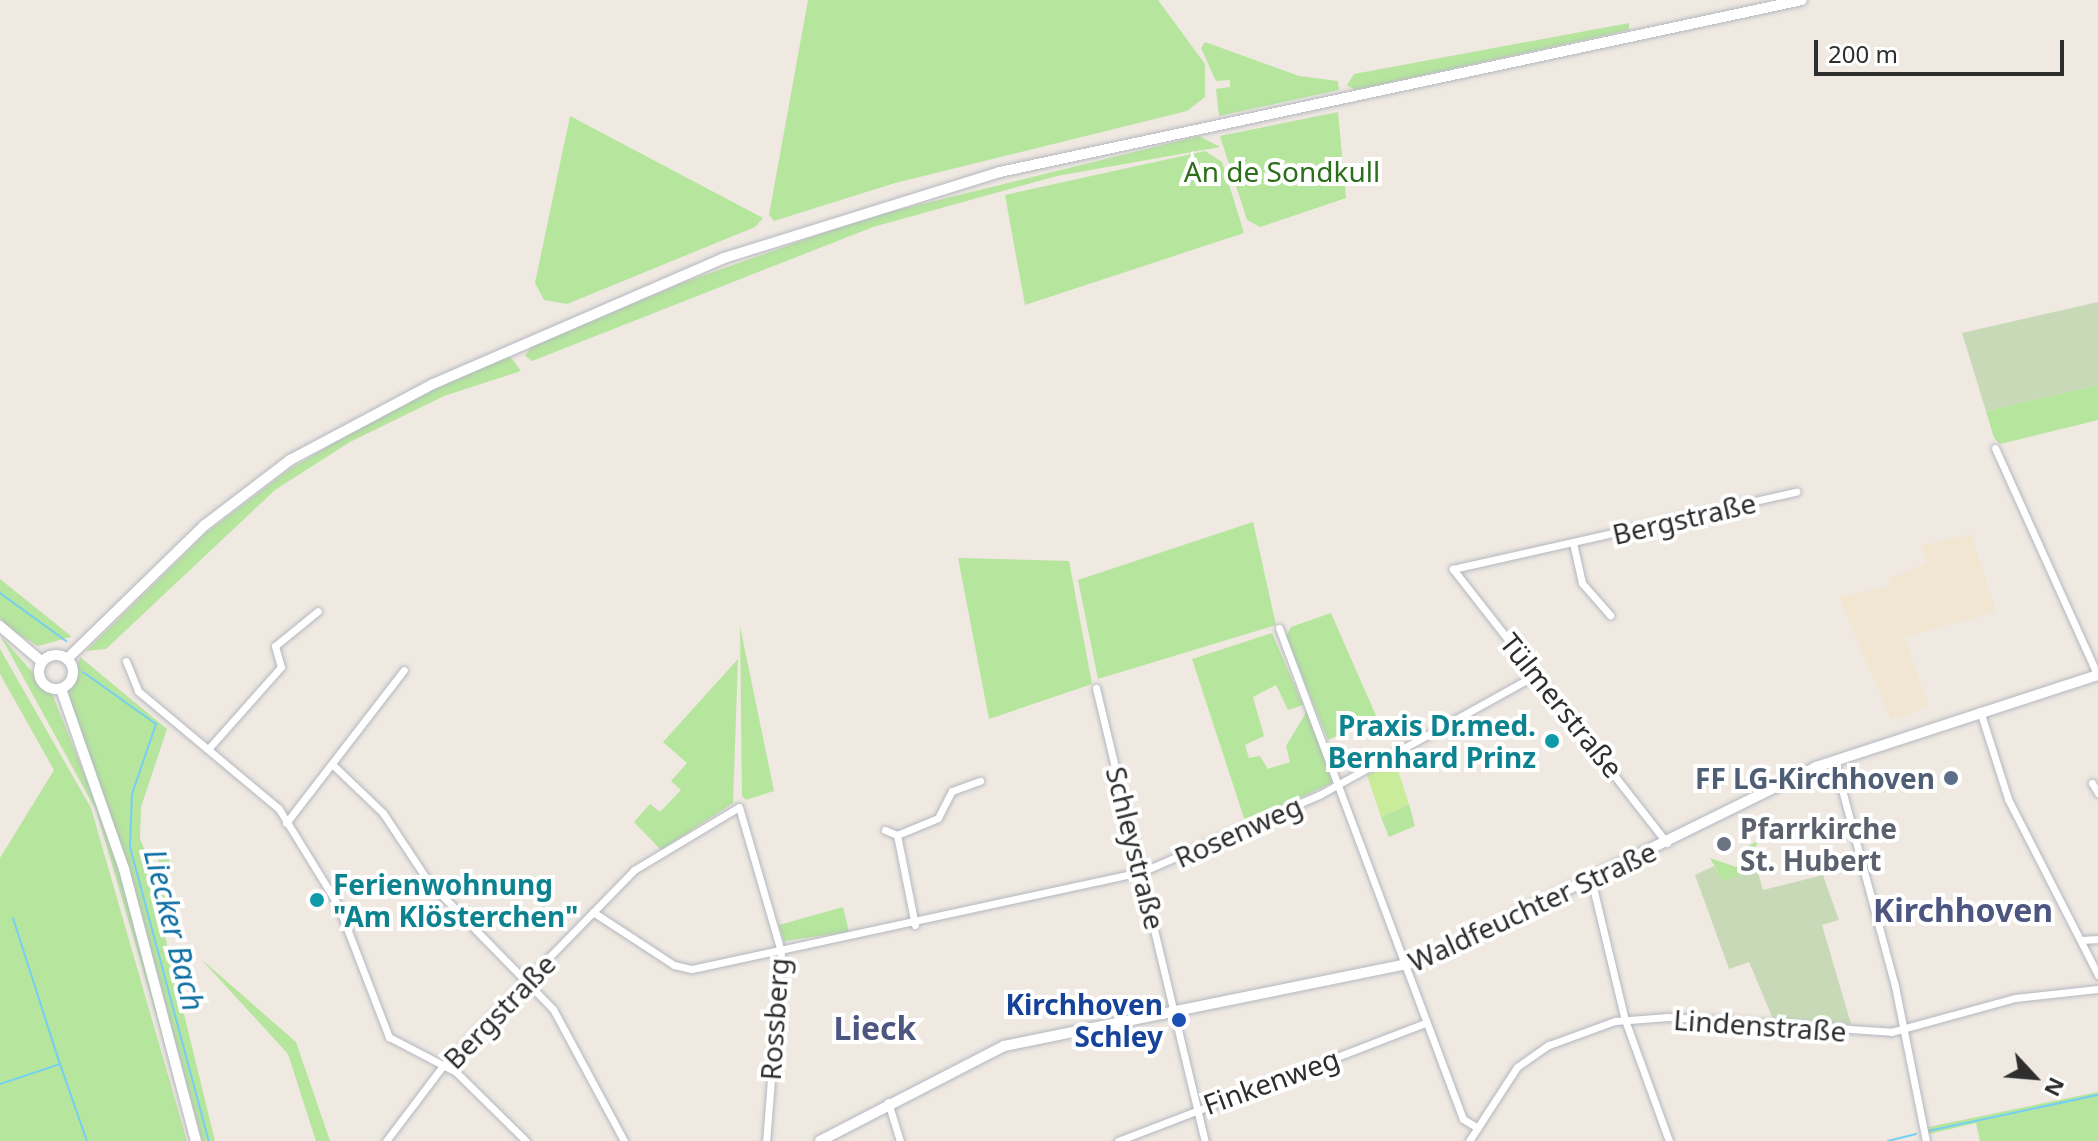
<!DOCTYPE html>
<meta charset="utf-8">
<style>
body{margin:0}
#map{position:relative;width:2098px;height:1141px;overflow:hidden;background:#efe9e1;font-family:"Noto Sans",sans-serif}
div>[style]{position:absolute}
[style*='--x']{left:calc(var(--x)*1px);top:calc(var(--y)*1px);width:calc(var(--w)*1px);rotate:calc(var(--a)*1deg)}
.education>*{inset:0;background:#f0e6d1}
.green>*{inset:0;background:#b6e59e}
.cemetery>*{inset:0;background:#c8d9b8}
.pitch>*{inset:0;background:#c9ec9a}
.stream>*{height:2px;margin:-1px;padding:0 1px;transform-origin:1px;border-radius:1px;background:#75cff0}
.roads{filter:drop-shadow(0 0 2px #b4b7c1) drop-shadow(0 0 2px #b4b7c1)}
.street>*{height:7px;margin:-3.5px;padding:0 3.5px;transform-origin:3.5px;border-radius:3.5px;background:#fff}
.secondary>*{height:10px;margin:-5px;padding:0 5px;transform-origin:5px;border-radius:5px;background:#fff}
.secondary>.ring{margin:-5px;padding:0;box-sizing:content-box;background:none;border:10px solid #fff;border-radius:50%}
.dots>*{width:22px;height:22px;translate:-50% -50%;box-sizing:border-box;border:4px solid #fff;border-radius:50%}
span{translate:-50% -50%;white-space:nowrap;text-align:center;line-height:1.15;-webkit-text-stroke:8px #fff;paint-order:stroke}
.park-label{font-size:28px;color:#2c6e1b}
.street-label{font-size:28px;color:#2e2e2e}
.culture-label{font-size:28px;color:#0d838f;font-weight:700}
.right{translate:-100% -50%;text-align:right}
.left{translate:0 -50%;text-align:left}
.service-label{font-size:28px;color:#4e5e75;font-weight:700}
.worship-label{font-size:28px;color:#5b616d;font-weight:700}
.transit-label{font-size:28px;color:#164399;font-weight:700}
.water-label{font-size:30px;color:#0d6fa3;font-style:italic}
.quarter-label{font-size:32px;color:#4d5680;font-weight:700}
.north{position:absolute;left:1994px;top:1037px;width:80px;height:80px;-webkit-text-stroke:6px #fff;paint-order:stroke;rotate:116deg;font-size:22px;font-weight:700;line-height:32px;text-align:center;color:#2e2e2e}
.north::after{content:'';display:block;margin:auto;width:28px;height:36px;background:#2e2e2e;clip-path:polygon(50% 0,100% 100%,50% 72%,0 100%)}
.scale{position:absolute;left:1814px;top:40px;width:250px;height:36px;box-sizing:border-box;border:4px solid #2e2e2e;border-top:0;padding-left:10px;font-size:24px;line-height:28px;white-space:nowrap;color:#2e2e2e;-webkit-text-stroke:6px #fff;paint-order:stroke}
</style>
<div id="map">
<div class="education">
<div style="clip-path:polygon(1971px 534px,1996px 612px,1904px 637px,1929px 706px,1891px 720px,1839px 597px,1890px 586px,1889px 579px,1927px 563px,1921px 546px)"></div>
</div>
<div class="green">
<div style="clip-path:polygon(808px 0,1158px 0,1205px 64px,1205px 97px,1187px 111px,895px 183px,774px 221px,769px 215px)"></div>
<div style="clip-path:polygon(1629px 23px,1629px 30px,1355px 90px,1347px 85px,1354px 74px)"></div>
<div style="clip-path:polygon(1205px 42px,1299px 76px,1338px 81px,1339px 90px,1219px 116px,1216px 89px,1230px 87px,1230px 80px,1216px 81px,1201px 48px)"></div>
<div style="clip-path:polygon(1338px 112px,1346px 198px,1260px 227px,1247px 220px,1220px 136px)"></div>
<div style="clip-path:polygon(570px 116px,763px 218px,755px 227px,567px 304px,544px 300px,535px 283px)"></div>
<div style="clip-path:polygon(1199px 136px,1220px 147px,1057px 176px,873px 227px,532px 361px,525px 356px,531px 347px,685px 282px,869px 217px)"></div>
<div style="clip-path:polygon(1205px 151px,1222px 162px,1244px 233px,1025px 305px,1005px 195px)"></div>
<div style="clip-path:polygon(509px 355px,521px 371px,444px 396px,350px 442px,275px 490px,106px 649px,86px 651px,206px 533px,290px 469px,401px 404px)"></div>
<div style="clip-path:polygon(2098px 385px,2098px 420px,2000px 444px,1994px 438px,1986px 411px)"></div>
<div style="clip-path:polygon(1253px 522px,1276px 625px,1098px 679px,1078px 580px)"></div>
<div style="clip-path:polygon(958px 558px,1069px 561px,1092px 684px,989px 719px)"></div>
<div style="clip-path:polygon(0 579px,71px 636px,71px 637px,38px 646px,8px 628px,0 618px)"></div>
<div style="clip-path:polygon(1331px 613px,1377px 718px,1328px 740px,1286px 636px,1291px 627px)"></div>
<div style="clip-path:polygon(740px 626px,774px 791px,746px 800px,742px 796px)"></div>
<div style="clip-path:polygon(1272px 633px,1303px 705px,1288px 710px,1276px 685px,1253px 697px,1264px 736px,1245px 745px,1249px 758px,1260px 756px,1268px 769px,1290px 762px,1286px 746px,1307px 711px,1335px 781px,1246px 824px,1192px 659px)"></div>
<div style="clip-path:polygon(0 635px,53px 696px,99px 811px,120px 871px,193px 1141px,96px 810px)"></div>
<div style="clip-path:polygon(0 649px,91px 808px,187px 1141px,0 1141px,0 858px,54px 770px,0 674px)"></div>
<div style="clip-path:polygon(80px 657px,167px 729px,141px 807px,140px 838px,153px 873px,160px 869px,157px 854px,169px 851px,170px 883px,157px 891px,178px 904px,161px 920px,215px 1141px,202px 1141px,132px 879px,71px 708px,68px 690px)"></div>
<div style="clip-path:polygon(738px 659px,733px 803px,661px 850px,634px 822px,650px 804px,660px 812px,681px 790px,671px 781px,687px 763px,663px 742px)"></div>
<div style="clip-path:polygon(1409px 804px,1415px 826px,1389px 837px,1381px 817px)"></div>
<div style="clip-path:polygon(1761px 840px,1752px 850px,1757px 869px,1723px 882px,1710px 858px,1736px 867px,1748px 854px,1745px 847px)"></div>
<div style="clip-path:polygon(843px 907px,849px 932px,784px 941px,779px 925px)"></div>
<div style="clip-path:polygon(201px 959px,296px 1042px,330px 1141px,316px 1141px,288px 1054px)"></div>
<div style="clip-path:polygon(2098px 1092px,2098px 1141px,1980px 1141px,1976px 1123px,1929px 1134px,1928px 1127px)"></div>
</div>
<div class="cemetery">
<div style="clip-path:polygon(2098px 302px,2098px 385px,1986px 411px,1962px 333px)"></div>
<div style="clip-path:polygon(1714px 866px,1723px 881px,1757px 869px,1763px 890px,1823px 875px,1839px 920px,1822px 925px,1851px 1024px,1773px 1019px,1749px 962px,1729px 969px,1695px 875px)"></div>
</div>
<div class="pitch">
<div style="clip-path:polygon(1395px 761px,1409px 804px,1381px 817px,1367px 775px)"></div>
</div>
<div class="stream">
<div style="--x:0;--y:593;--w:82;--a:36"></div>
<div style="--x:83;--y:672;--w:90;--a:35.5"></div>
<div style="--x:156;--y:724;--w:74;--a:108.9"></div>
<div style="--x:132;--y:794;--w:53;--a:92.2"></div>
<div style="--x:130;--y:847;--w:304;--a:75"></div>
<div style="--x:13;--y:918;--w:153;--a:72.2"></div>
<div style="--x:0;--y:1084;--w:63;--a:-18.4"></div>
<div style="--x:60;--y:1064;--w:82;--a:70.7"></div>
<div style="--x:1928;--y:1131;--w:174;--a:-12"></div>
<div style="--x:1888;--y:1141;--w:29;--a:-14"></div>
</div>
<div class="roads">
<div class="street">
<div style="--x:1995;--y:448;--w:250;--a:65.7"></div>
<div style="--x:1573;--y:543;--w:41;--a:77.3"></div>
<div style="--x:1582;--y:583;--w:43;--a:48.8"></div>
<div style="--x:1279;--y:628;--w:524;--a:69.46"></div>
<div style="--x:1463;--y:1119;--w:17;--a:31"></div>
<div style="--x:126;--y:661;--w:32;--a:68"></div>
<div style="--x:138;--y:691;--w:184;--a:39.9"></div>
<div style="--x:279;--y:809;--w:113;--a:58.4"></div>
<div style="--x:338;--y:905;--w:142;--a:68.9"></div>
<div style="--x:389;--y:1037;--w:76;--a:27.6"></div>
<div style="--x:456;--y:1072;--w:98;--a:44.6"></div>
<div style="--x:1096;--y:688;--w:466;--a:76.5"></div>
<div style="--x:1980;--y:711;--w:92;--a:72.3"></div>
<div style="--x:2008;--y:799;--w:198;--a:62.9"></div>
<div style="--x:209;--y:748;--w:108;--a:-48.4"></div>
<div style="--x:281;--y:667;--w:22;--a:-106"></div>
<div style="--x:275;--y:646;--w:55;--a:-39.1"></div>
<div style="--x:1834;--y:760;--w:234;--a:74.9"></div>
<div style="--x:1895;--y:986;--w:158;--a:78.7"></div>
<div style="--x:334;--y:766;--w:68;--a:43.8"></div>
<div style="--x:383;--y:813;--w:82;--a:56.5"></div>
<div style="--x:428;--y:881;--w:179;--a:45.7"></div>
<div style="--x:553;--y:1009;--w:150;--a:61.7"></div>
<div style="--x:2092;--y:783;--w:12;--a:59"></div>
<div style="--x:286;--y:823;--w:193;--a:-52.4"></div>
<div style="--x:885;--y:830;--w:13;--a:23"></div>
<div style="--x:1667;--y:843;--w:348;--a:-128"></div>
<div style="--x:1453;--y:569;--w:352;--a:-12.7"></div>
<div style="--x:1592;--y:883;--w:141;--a:76.5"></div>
<div style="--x:1625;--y:1020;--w:129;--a:70"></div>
<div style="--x:593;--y:912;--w:97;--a:33.2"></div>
<div style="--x:674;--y:965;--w:18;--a:13"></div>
<div style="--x:692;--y:969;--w:463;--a:-12.2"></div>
<div style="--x:1144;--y:871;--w:191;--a:-23.5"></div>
<div style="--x:1319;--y:795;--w:249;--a:-29"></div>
<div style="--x:915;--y:925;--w:92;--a:-101.3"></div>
<div style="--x:897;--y:835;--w:44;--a:-22.5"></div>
<div style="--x:938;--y:818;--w:30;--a:-63"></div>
<div style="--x:952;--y:791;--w:30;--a:-20"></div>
<div style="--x:2082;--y:940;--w:16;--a:-4"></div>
<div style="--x:888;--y:1102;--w:41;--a:72.9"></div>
<div style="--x:386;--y:1141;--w:93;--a:-52.9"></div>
<div style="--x:442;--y:1067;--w:275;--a:-45.7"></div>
<div style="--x:634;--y:870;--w:122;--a:-31"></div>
<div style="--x:739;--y:807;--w:151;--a:73.8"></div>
<div style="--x:781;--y:952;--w:190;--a:94.5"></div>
<div style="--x:1118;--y:1141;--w:329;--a:-21"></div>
<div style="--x:1469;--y:1141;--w:88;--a:-57"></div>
<div style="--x:1517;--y:1067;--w:39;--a:-35"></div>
<div style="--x:1549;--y:1045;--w:70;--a:-20"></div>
<div style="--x:1615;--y:1021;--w:53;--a:-4.3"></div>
<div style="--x:1668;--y:1017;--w:224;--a:3.8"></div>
<div style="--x:1891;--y:1032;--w:129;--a:-15.3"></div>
<div style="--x:2015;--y:998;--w:83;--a:-6.2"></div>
</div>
<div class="secondary">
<div style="--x:0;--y:626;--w:55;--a:40.6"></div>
<div class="ring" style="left:39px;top:655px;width:24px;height:24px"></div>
<div style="--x:67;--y:659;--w:192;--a:-44.2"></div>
<div style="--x:205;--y:525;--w:107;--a:-37.4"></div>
<div style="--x:290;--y:460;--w:162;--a:-28"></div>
<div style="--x:433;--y:384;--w:317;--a:-23.4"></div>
<div style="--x:724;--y:258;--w:289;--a:-17.3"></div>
<div style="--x:1000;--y:172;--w:820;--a:-12.1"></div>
<div style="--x:61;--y:689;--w:191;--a:70.7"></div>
<div style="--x:124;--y:869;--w:281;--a:75.2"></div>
<div style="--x:820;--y:1141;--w:207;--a:-27.3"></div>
<div style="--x:1004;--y:1046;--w:427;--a:-11.5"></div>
<div style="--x:1422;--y:961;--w:439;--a:-26.2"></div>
<div style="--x:1816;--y:767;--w:297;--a:-18.1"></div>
</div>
</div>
<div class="dots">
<div style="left:1552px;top:741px;background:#0f9aa8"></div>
<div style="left:1951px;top:778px;background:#5c6f8a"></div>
<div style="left:1724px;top:844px;background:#6b7280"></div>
<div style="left:317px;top:900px;background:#0f9aa8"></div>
<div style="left:1179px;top:1020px;background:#1a4fb4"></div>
</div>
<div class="park-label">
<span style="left:1282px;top:171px">An de Sondkull</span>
</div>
<div class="street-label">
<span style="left:1684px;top:518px;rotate:-13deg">Bergstraße</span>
<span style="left:1562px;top:705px;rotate:51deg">Tülmerstraße</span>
<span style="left:1238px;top:831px;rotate:-24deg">Rosenweg</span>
<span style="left:1136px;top:848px;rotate:76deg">Schleystraße</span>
<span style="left:1532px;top:906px;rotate:-25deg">Waldfeuchter Straße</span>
<span style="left:499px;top:1011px;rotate:-46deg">Bergstraße</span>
<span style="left:774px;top:1019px;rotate:-86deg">Rossberg</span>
<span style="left:1760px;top:1025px;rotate:4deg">Lindenstraße</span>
<span style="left:1271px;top:1081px;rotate:-20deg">Finkenweg</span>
</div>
<div class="culture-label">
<span class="right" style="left:1536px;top:741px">Praxis Dr.med.<br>Bernhard Prinz</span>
<span class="left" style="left:333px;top:900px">Ferienwohnung<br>"Am Klösterchen"</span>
</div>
<div class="service-label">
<span class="right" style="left:1935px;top:778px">FF LG-Kirchhoven</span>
</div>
<div class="worship-label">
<span class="left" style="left:1740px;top:844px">Pfarrkirche<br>St. Hubert</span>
</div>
<div class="transit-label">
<span class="right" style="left:1163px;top:1020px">Kirchhoven<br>Schley</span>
</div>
<div class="water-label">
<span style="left:174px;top:930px;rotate:76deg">Liecker Bach</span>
</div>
<div class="quarter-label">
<span style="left:1963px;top:910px">Kirchhoven</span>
<span style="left:875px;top:1028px">Lieck</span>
</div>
<div class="north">N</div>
<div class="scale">200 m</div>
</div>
